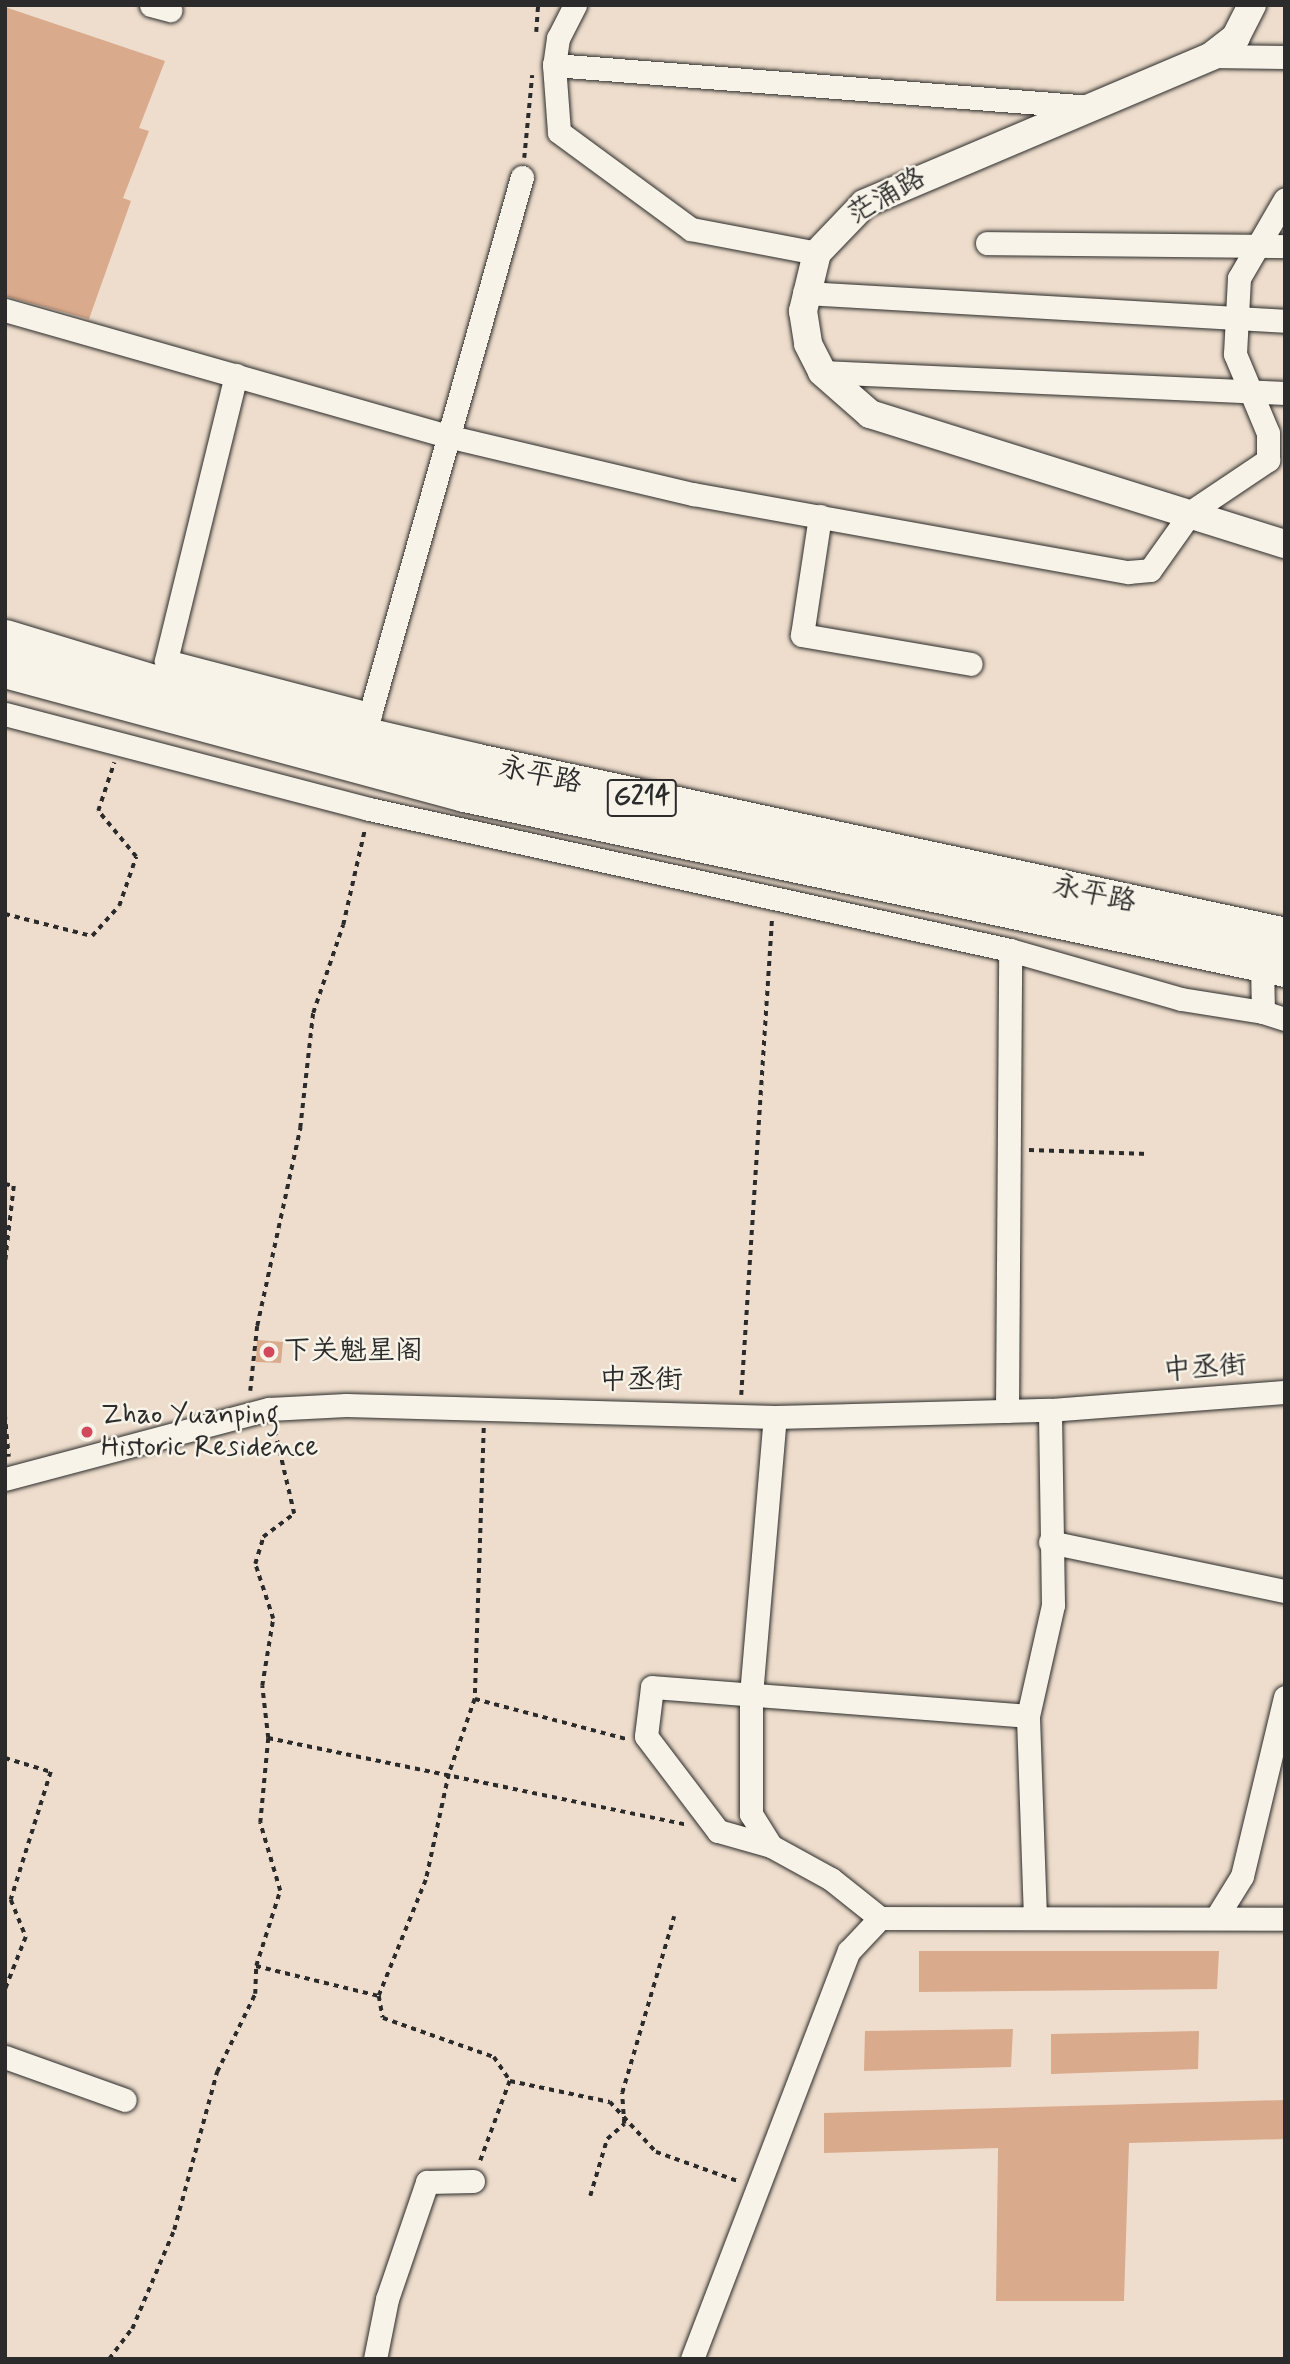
<!DOCTYPE html>
<meta charset="utf-8">
<style>
body{margin:0}
#map{position:relative;width:1290px;height:2364px;overflow:hidden;background:#edc;font-family:Mynerve,"LXGW WenKai TC",sans-serif}
div>[style]{position:absolute}
[style*='--x']{left:calc(var(--x)*1px);top:calc(var(--y)*1px);width:calc(var(--w)*1px);rotate:calc(var(--a)*1deg)}
.building>*{inset:0;background:#daaa8c}
.path>*{height:3.5px;margin-top:-1.75px;transform-origin:0;background:repeating-linear-gradient(90deg,#2b2b2b 0 5px,transparent 0 10px)}
.roads{filter:drop-shadow(0 0 2px #2b2b2b) drop-shadow(0 0 2px #2b2b2b)}
.minor>*{height:23px;margin:-11.5px;padding:0 11.5px;transform-origin:11.5px;border-radius:11.5px;background:#f7f3e8}
.tertiary>*{height:28px;margin:-14px;padding:0 14px;transform-origin:14px;border-radius:14px;background:#f7f3e8}
.trunk>*{height:37px;margin:-18.5px;padding:0 18.5px;transform-origin:18.5px;border-radius:18.5px;background:#f7f3e8}
.dots>*{width:19px;height:19px;translate:-50% -50%;box-sizing:border-box;border:4px solid #f7f3e8;border-radius:50%}
span{translate:-50% -50%;white-space:nowrap;text-align:center;line-height:1.15;-webkit-text-stroke:5px #f7f3e8;paint-order:stroke}
.shield-label span{padding:2px 5px;background:#f7f3e8;border:2px solid;border-radius:5px;-webkit-text-stroke-width:0}
.shield-label{font-size:26px;color:#2b2b2b;font-weight:700}
.street-label{font-size:28px;color:#2b2b2b}
.poi-label{font-size:28px;color:#2b2b2b}
.left{translate:0 -50%;text-align:left}
.frame{position:absolute;inset:0;border:7px solid #2b2b2b;pointer-events:none}
</style>
<div id="map">
<div class="building">
<div style="clip-path:polygon(5px 7px,165px 61px,139px 128px,149px 131px,123px 198px,131px 201px,89px 319px,5px 296px)"></div>
<div style="clip-path:polygon(257px 1340px,283px 1342px,281px 1363px,256px 1362px)"></div>
<div style="clip-path:polygon(919px 1951px,1219px 1951px,1217px 1989px,919px 1992px)"></div>
<div style="clip-path:polygon(1013px 2029px,1011px 2067px,864px 2071px,865px 2031px)"></div>
<div style="clip-path:polygon(1199px 2031px,1198px 2069px,1051px 2074px,1051px 2034px)"></div>
<div style="clip-path:polygon(1285px 2100px,1285px 2139px,1129px 2143px,1124px 2301px,996px 2301px,998px 2148px,824px 2153px,824px 2113px)"></div>
</div>
<div class="path">
<div style="--x:536;--y:32;--w:27;--a:-86"></div>
<div style="--x:524;--y:158;--w:83;--a:-84.5"></div>
<div style="--x:5;--y:914;--w:90;--a:14.2"></div>
<div style="--x:92;--y:936;--w:40;--a:-48"></div>
<div style="--x:119;--y:906;--w:52;--a:-70.9"></div>
<div style="--x:136;--y:857;--w:60;--a:-129.6"></div>
<div style="--x:98;--y:811;--w:51;--a:-71.6"></div>
<div style="--x:1029;--y:1150;--w:120;--a:1.9"></div>
<div style="--x:5;--y:1184;--w:9;--a:13"></div>
<div style="--x:14;--y:1186;--w:80;--a:96.5"></div>
<div style="--x:250;--y:1391;--w:65;--a:-83.9"></div>
<div style="--x:257;--y:1326;--w:203;--a:-77.7"></div>
<div style="--x:300;--y:1128;--w:116;--a:-83.6"></div>
<div style="--x:313;--y:1013;--w:93;--a:-71.2"></div>
<div style="--x:343;--y:925;--w:99;--a:-77.2"></div>
<div style="--x:741;--y:1395;--w:479;--a:-86.3"></div>
<div style="--x:5;--y:1414;--w:43;--a:84.7"></div>
<div style="--x:484;--y:1428;--w:271;--a:91.9"></div>
<div style="--x:475;--y:1699;--w:156;--a:14.8"></div>
<div style="--x:475;--y:1699;--w:79;--a:109.1"></div>
<div style="--x:449;--y:1774;--w:108;--a:102.2"></div>
<div style="--x:426;--y:1880;--w:125;--a:112.1"></div>
<div style="--x:379;--y:1996;--w:22;--a:80"></div>
<div style="--x:383;--y:2018;--w:118;--a:19.4"></div>
<div style="--x:494;--y:2057;--w:29;--a:56"></div>
<div style="--x:510;--y:2081;--w:86;--a:110.3"></div>
<div style="--x:268;--y:1738;--w:426;--a:11.7"></div>
<div style="--x:5;--y:1758;--w:48;--a:16.9"></div>
<div style="--x:51;--y:1772;--w:134;--a:107.4"></div>
<div style="--x:11;--y:1900;--w:40;--a:68"></div>
<div style="--x:26;--y:1937;--w:57;--a:111.6"></div>
<div style="--x:256;--y:1966;--w:79;--a:-72.3"></div>
<div style="--x:280;--y:1891;--w:71;--a:-106.4"></div>
<div style="--x:260;--y:1823;--w:85;--a:-84.6"></div>
<div style="--x:268;--y:1738;--w:52;--a:-96.6"></div>
<div style="--x:262;--y:1686;--w:68;--a:-80.7"></div>
<div style="--x:273;--y:1619;--w:58;--a:-108.1"></div>
<div style="--x:255;--y:1564;--w:28;--a:-73"></div>
<div style="--x:263;--y:1537;--w:39;--a:-37"></div>
<div style="--x:294;--y:1514;--w:88;--a:-103.1"></div>
<div style="--x:510;--y:2081;--w:102;--a:11.9"></div>
<div style="--x:610;--y:2102;--w:68;--a:47.4"></div>
<div style="--x:656;--y:2152;--w:87;--a:19.5"></div>
<div style="--x:590;--y:2196;--w:59;--a:-73.4"></div>
<div style="--x:607;--y:2139;--w:23;--a:-41"></div>
<div style="--x:624;--y:2124;--w:31;--a:-94"></div>
<div style="--x:622;--y:2093;--w:184;--a:-73.6"></div>
<div style="--x:109;--y:2359;--w:38;--a:-53"></div>
<div style="--x:132;--y:2329;--w:108;--a:-67"></div>
<div style="--x:174;--y:2230;--w:164;--a:-74.8"></div>
<div style="--x:217;--y:2072;--w:87;--a:-64"></div>
<div style="--x:255;--y:1994;--w:28;--a:-88"></div>
<div style="--x:256;--y:1966;--w:127;--a:13.7"></div>
</div>
<div class="roads">
<div class="minor">
<div style="--x:151;--y:5;--w:20;--a:15"></div>
<div style="--x:575;--y:5;--w:37;--a:117"></div>
<div style="--x:558;--y:38;--w:27;--a:98"></div>
<div style="--x:554;--y:65;--w:67;--a:85.7"></div>
<div style="--x:559;--y:132;--w:164;--a:36.3"></div>
<div style="--x:691;--y:229;--w:128;--a:10.8"></div>
<div style="--x:1212;--y:56;--w:73;--a:0.8"></div>
<div style="--x:554;--y:65;--w:539;--a:4.47"></div>
<div style="--x:987;--y:243;--w:298;--a:0.6"></div>
<div style="--x:804;--y:293;--w:482;--a:3.3"></div>
<div style="--x:5;--y:310;--w:460;--a:15.9"></div>
<div style="--x:447;--y:436;--w:253;--a:13.3"></div>
<div style="--x:693;--y:494;--w:442;--a:10.2"></div>
<div style="--x:1128;--y:572;--w:22;--a:-5"></div>
<div style="--x:1150;--y:570;--w:72;--a:-54.6"></div>
<div style="--x:1192;--y:511;--w:92;--a:-33.9"></div>
<div style="--x:1268;--y:460;--w:27;--a:-90"></div>
<div style="--x:1268;--y:433;--w:86;--a:-112.7"></div>
<div style="--x:1235;--y:354;--w:76;--a:-87"></div>
<div style="--x:1239;--y:278;--w:91;--a:-59.8"></div>
<div style="--x:822;--y:372;--w:463;--a:2.6"></div>
<div style="--x:236;--y:375;--w:294;--a:103.8"></div>
<div style="--x:166;--y:661;--w:211;--a:14.6"></div>
<div style="--x:370;--y:714;--w:558;--a:-74.2"></div>
<div style="--x:820;--y:516;--w:120;--a:98.6"></div>
<div style="--x:802;--y:635;--w:171;--a:9.7"></div>
<div style="--x:5;--y:714;--w:376;--a:14.6"></div>
<div style="--x:369;--y:809;--w:656;--a:12.41"></div>
<div style="--x:1010;--y:950;--w:178;--a:16"></div>
<div style="--x:1181;--y:999;--w:83;--a:9"></div>
<div style="--x:1263;--y:1012;--w:49;--a:-91.2"></div>
<div style="--x:1263;--y:1012;--w:23;--a:18"></div>
<div style="--x:1007;--y:1411;--w:461;--a:-89.6"></div>
<div style="--x:5;--y:1479;--w:273;--a:-14.9"></div>
<div style="--x:269;--y:1409;--w:77;--a:-3"></div>
<div style="--x:346;--y:1405;--w:429;--a:1.6"></div>
<div style="--x:775;--y:1417;--w:275;--a:-1.5"></div>
<div style="--x:1050;--y:1410;--w:236;--a:-4.4"></div>
<div style="--x:1050;--y:1542;--w:240;--a:11.8"></div>
<div style="--x:771;--y:1846;--w:38;--a:-122"></div>
<div style="--x:751;--y:1814;--w:119;--a:-90"></div>
<div style="--x:751;--y:1695;--w:279;--a:-85.1"></div>
<div style="--x:880;--y:1918;--w:63;--a:-141.5"></div>
<div style="--x:831;--y:1879;--w:68;--a:-151.2"></div>
<div style="--x:771;--y:1846;--w:55;--a:-164.2"></div>
<div style="--x:718;--y:1831;--w:119;--a:-127.2"></div>
<div style="--x:646;--y:1736;--w:49;--a:-83"></div>
<div style="--x:652;--y:1687;--w:377;--a:4.4"></div>
<div style="--x:1035;--y:1918;--w:202;--a:-92"></div>
<div style="--x:1028;--y:1716;--w:114;--a:-77.3"></div>
<div style="--x:1053;--y:1605;--w:195;--a:-90.9"></div>
<div style="--x:1216;--y:1918;--w:49;--a:-58.2"></div>
<div style="--x:1242;--y:1876;--w:184;--a:-76.5"></div>
<div style="--x:5;--y:2057;--w:127;--a:19.7"></div>
<div style="--x:375;--y:2359;--w:61;--a:-78.7"></div>
<div style="--x:387;--y:2299;--w:124;--a:-71.1"></div>
<div style="--x:427;--y:2182;--w:46;--a:-1.2"></div>
<div style="--x:692;--y:2359;--w:437;--a:-69"></div>
<div style="--x:849;--y:1951;--w:45;--a:-46.8"></div>
<div style="--x:880;--y:1918;--w:405;--a:0.1"></div>
</div>
<div class="tertiary">
<div style="--x:1252;--y:5;--w:36;--a:117"></div>
<div style="--x:1236;--y:37;--w:31;--a:142"></div>
<div style="--x:1212;--y:56;--w:378;--a:157"></div>
<div style="--x:864;--y:204;--w:68;--a:133.8"></div>
<div style="--x:817;--y:253;--w:60;--a:103.6"></div>
<div style="--x:803;--y:311;--w:33;--a:81"></div>
<div style="--x:808;--y:344;--w:31;--a:63"></div>
<div style="--x:822;--y:372;--w:64;--a:41.2"></div>
<div style="--x:870;--y:414;--w:435;--a:17.4"></div>
</div>
<div class="trunk">
<div style="--x:5;--y:638;--w:207;--a:16.9"></div>
<div style="--x:203;--y:698;--w:281;--a:13.1"></div>
<div style="--x:477;--y:762;--w:827;--a:12.15"></div>
<div style="--x:5;--y:669;--w:475;--a:15.1"></div>
<div style="--x:464;--y:793;--w:839;--a:12.03"></div>
</div>
</div>
<div class="dots">
<div style="left:269px;top:1352px;background:#d1495b"></div>
<div style="left:87px;top:1432px;background:#d1495b"></div>
</div>
<div class="shield-label">
<span style="left:642px;top:798px">G214</span>
</div>
<div class="street-label">
<span style="left:887px;top:197px;rotate:-30deg">茫涌路</span>
<span style="left:540px;top:776px;rotate:12deg">永平路</span>
<span style="left:1094px;top:895px;rotate:12deg">永平路</span>
<span style="left:1205px;top:1369px;rotate:-4deg">中丞街</span>
<span style="left:641px;top:1381px">中丞街</span>
</div>
<div class="poi-label">
<span class="left" style="left:283px;top:1352px">下关魁星阁</span>
<span class="left" style="left:101px;top:1432px">Zhao Yuanping<br>Historic Residence</span>
</div>
<div class="frame"></div>
</div>
